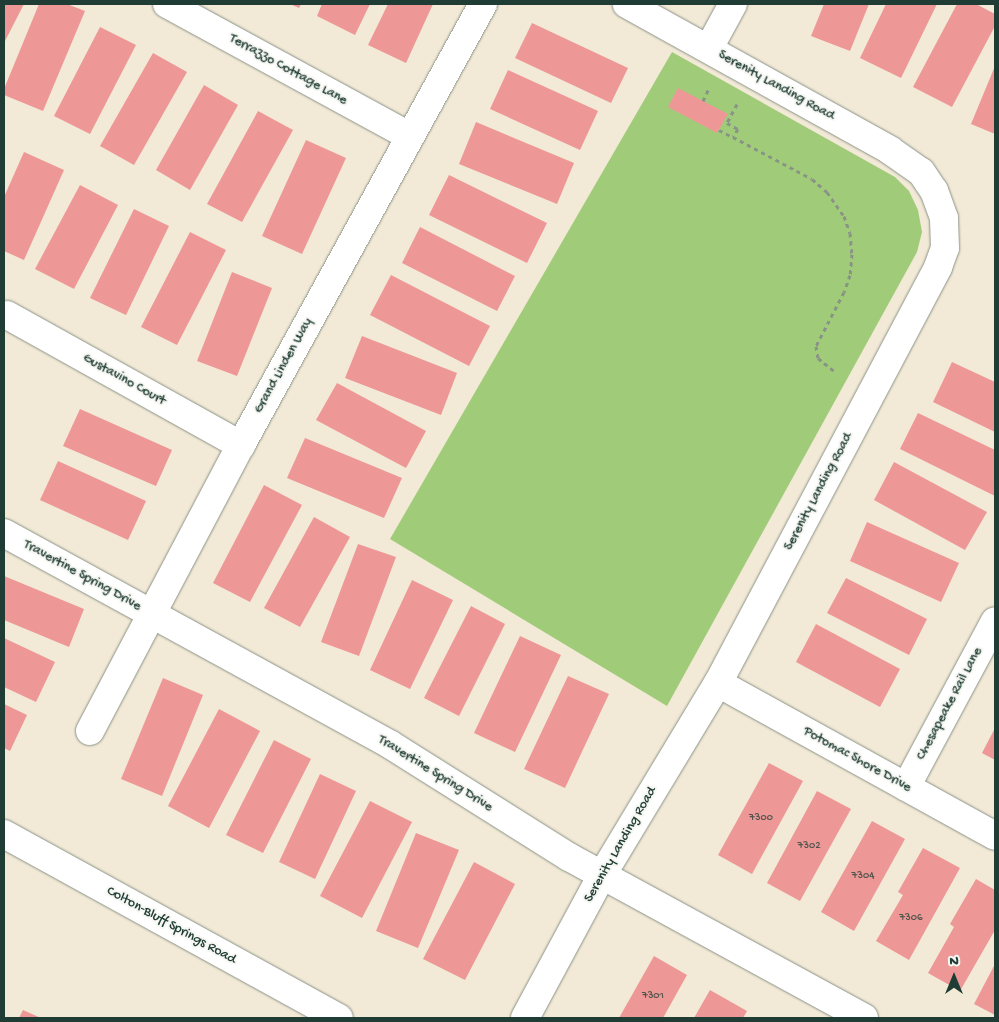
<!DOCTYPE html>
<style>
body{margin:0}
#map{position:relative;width:999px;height:1022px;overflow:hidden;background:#f3e9d7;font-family:"Gochi Hand",sans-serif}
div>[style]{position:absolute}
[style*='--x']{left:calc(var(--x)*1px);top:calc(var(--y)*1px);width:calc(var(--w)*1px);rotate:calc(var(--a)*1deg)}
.green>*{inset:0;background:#a0cc79}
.building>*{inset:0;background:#ed9896}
.path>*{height:3px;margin-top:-1.5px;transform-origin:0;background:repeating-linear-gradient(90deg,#899386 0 4px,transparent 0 8px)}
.roads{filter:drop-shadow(0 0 1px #899386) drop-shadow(0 0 1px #899386)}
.minor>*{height:28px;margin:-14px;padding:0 14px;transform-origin:14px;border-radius:14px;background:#fff}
.tertiary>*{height:28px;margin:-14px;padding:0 14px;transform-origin:14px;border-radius:14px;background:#fff}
span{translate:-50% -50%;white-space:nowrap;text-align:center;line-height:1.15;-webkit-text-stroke:4px #f6f6f2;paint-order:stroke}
.number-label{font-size:11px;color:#52544c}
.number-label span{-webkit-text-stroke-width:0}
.street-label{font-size:14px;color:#1f3d34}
.frame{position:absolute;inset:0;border:5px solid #1f3d34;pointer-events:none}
.north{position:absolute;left:929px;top:952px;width:50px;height:50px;-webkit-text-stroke:4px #f6f6f2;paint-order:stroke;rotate:0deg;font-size:14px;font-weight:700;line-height:20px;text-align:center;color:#1f3d34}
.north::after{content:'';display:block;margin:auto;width:18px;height:22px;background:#1f3d34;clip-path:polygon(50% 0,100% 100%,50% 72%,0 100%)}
</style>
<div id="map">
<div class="green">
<div style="clip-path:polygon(672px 52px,895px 177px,909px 191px,918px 210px,922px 232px,917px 252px,667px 706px,390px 539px)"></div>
</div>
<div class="building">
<div style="clip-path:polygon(4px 4px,24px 4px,4px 43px)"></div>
<div style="clip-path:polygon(39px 4px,67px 4px,85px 11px,43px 111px,4px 95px,4px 89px)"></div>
<div style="clip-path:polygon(290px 4px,301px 4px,299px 8px)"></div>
<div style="clip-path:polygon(322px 4px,370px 4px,355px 35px,317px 16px)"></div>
<div style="clip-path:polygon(388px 4px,433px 4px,406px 63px,368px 45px)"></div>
<div style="clip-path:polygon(824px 4px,869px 4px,850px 51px,811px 36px)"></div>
<div style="clip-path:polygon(886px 4px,937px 4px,901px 78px,860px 58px)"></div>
<div style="clip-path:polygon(957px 4px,976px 4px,995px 14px,995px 26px,952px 107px,913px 87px)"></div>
<div style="clip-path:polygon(532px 23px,628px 68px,611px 103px,515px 58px)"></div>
<div style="clip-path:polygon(100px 27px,136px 45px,90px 134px,54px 116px)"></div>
<div style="clip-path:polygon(153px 53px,187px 72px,134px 165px,100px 146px)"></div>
<div style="clip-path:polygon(995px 66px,995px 134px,971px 124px)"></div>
<div style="clip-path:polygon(508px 70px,598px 111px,580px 150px,490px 109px)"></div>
<div style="clip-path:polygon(204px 85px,238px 105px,190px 190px,156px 170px)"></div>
<div style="clip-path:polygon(678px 88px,728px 114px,717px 133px,668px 107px)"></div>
<div style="clip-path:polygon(258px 111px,293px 130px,242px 222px,207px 204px)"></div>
<div style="clip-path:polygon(476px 122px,574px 163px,557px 204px,459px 164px)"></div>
<div style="clip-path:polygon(306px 140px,346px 158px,302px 254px,262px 236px)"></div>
<div style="clip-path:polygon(24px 152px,64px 170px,24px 260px,4px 251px,4px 197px)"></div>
<div style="clip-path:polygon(449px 175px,547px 223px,527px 263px,429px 215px)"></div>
<div style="clip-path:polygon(80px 185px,118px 205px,74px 289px,35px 269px)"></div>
<div style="clip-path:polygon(134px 209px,169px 226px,126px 315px,90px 298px)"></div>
<div style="clip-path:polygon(420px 227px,515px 276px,497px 311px,402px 263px)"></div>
<div style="clip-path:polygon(190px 232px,226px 250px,177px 345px,141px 327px)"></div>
<div style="clip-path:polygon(232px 272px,272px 288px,237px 376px,197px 361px)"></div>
<div style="clip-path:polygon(391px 275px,490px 326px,469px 366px,370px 315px)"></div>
<div style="clip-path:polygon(362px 336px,457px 373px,441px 415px,345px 378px)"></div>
<div style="clip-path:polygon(952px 362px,995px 382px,995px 432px,933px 402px)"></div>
<div style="clip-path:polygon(337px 383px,426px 431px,406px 468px,316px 420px)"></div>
<div style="clip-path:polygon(80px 409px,172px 450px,156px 486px,63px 446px)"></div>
<div style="clip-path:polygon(918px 413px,995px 450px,995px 496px,900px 449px)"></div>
<div style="clip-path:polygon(305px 438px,402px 478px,384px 518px,287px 478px)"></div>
<div style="clip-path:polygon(58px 461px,146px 501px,128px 540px,40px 500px)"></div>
<div style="clip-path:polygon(894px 462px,987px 512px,965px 550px,874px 500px)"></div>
<div style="clip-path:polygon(264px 485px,302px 505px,250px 602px,213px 583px)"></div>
<div style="clip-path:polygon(314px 517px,350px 537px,300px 627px,264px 608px)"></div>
<div style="clip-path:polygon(867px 522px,959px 563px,941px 602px,850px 561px)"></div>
<div style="clip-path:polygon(358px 544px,396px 557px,359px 656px,321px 642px)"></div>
<div style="clip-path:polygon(4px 576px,84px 609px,69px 647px,4px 620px)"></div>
<div style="clip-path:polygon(846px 578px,927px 619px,909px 655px,827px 613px)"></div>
<div style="clip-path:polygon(412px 580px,453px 600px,410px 689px,370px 670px)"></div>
<div style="clip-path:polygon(471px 606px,505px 624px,459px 716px,424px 698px)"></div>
<div style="clip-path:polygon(816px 624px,900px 669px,880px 707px,796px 662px)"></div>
<div style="clip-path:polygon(520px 636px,561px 655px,515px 752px,474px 733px)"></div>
<div style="clip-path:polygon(4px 638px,55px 662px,36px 702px,4px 687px)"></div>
<div style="clip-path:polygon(568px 676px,609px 694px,565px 788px,524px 769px)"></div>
<div style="clip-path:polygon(163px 678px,203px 695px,162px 796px,121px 779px)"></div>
<div style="clip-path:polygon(4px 704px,27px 715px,10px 751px,4px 748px)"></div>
<div style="clip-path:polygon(219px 709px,260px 731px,209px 828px,168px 806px)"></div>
<div style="clip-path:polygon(995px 728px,995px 760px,982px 753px)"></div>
<div style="clip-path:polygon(274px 740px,311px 759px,263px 853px,226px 835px)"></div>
<div style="clip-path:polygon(769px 763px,803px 781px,752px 874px,718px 855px)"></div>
<div style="clip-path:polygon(320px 774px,356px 791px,315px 879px,279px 862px)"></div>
<div style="clip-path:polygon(817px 791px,851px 809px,800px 901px,767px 883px)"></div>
<div style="clip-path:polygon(370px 801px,412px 822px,362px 918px,320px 896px)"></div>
<div style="clip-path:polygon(872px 821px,905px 839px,854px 931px,821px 912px)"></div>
<div style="clip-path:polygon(416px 833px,459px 850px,418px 948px,376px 931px)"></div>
<div style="clip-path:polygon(923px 848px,960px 868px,909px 960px,876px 941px,903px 895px,898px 892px)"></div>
<div style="clip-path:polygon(474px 862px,515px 884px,465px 980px,423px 959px)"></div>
<div style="clip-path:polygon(976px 879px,995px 890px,995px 930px,960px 991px,928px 973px,954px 927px,950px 924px)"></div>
<div style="clip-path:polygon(654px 956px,687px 975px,663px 1018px,619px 1018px)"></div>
<div style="clip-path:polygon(995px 964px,995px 1015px,974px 1004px)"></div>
<div style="clip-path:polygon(710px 990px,747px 1011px,743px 1018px,694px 1018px)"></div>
<div style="clip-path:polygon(23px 1010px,41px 1018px,19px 1018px)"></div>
</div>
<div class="path">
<div style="--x:703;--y:101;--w:14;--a:-65"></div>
<div style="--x:737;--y:104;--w:21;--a:118"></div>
<div style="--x:727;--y:123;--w:13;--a:29"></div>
<div style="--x:738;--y:129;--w:9;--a:122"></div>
<div style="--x:733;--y:137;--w:89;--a:28"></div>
<div style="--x:812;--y:179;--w:20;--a:41"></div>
<div style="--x:827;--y:192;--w:29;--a:55"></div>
<div style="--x:844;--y:216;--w:18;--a:71"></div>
<div style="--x:850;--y:233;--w:21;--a:85"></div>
<div style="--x:852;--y:254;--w:21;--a:95"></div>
<div style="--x:850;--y:275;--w:18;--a:109"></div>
<div style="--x:844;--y:292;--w:61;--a:117.4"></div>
<div style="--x:816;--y:346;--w:12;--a:81"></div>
<div style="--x:818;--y:358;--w:22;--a:39"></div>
<div style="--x:719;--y:130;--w:16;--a:27"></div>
</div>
<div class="roads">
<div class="minor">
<div style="--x:167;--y:4;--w:276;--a:28.6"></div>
<div style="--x:709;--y:48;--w:50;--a:-61.4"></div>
<div style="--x:7;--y:315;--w:268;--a:29.1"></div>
<div style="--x:4;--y:533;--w:441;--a:28.7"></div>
<div style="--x:391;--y:745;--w:210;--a:32.2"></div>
<div style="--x:569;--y:857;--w:336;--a:28.6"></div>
<div style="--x:718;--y:683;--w:316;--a:28.9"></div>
<div style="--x:90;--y:731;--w:323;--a:-62.2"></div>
<div style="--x:241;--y:445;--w:503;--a:-61.24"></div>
<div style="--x:906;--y:787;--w:188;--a:-61.8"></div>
<div style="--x:525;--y:1018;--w:162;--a:-61.7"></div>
<div style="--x:602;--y:875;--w:224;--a:-58.9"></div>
<div style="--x:718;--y:683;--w:471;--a:-62.1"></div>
<div style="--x:938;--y:267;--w:20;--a:-70"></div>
<div style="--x:945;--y:248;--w:30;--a:-92"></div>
<div style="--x:944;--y:218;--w:29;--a:-110"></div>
<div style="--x:934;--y:191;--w:23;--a:-124"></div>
<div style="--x:921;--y:172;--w:38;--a:-145"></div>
<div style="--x:890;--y:150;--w:301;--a:-151"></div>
</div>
<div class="tertiary">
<div style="--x:4;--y:834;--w:382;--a:28.8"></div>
</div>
</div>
<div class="number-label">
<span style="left:761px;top:818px">7300</span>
<span style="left:809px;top:846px">7302</span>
<span style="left:863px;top:876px">7304</span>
<span style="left:911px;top:918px">7306</span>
<span style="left:653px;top:996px">7301</span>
</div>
<div class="street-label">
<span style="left:288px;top:70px;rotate:29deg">Terrazzo Cottage Lane</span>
<span style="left:776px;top:86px;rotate:29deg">Serenity Landing Road</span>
<span style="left:284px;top:366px;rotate:-61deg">Grand Linden Way</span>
<span style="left:124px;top:380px;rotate:29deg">Gustavino Court</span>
<span style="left:819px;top:492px;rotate:-62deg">Serenity Landing Road</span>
<span style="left:82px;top:576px;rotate:29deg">Travertine Spring Drive</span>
<span style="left:950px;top:704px;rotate:-62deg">Chesapeake Rail Lane</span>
<span style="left:857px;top:760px;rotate:29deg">Potomac Shore Drive</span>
<span style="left:435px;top:774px;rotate:32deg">Travertine Spring Drive</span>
<span style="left:621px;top:845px;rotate:-60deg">Serenity Landing Road</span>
<span style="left:171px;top:926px;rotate:29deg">Colton-Bluff Springs Road</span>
</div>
<div class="frame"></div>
<div class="north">N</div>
</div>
